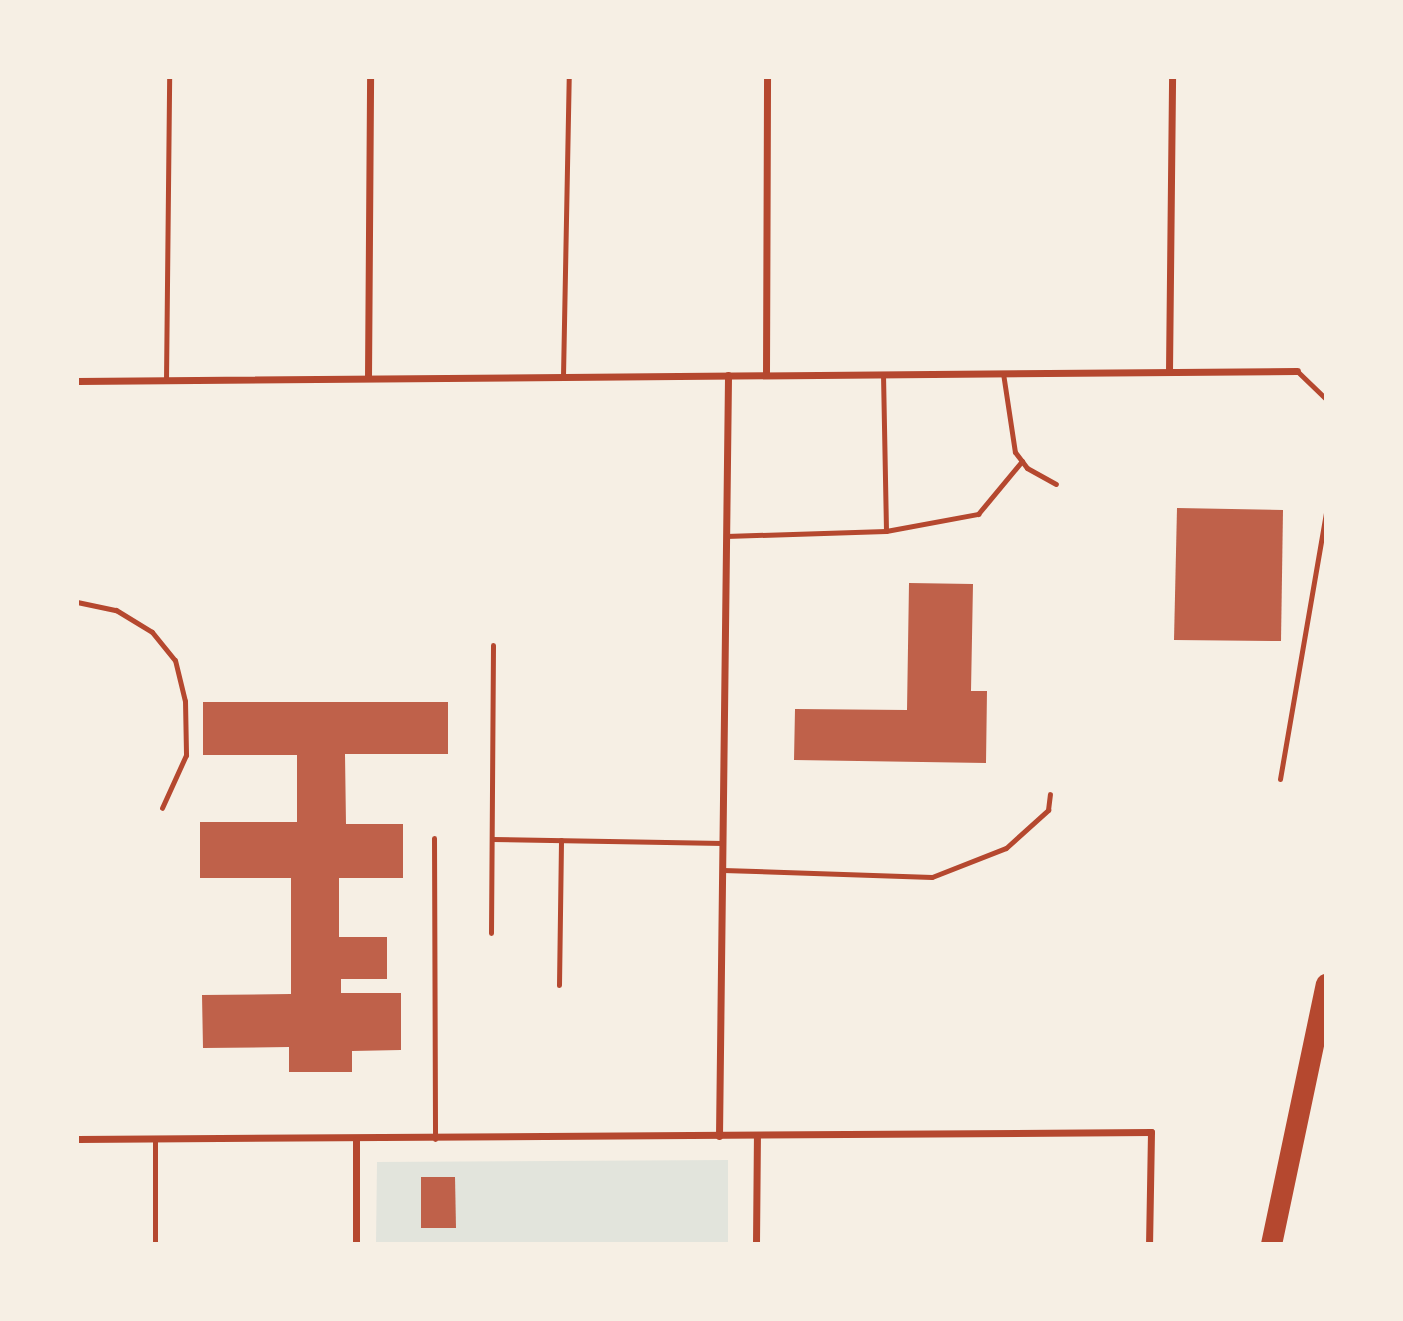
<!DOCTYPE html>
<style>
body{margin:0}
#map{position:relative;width:1403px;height:1321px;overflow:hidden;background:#f6efe4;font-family:Figtree,sans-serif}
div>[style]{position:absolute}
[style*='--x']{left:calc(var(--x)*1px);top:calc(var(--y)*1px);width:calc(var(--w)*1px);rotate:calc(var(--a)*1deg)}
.green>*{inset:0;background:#e2e4dc}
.building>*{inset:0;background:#bf614a}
.service>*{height:5px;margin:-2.5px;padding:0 2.5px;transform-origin:2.5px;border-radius:2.5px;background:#b5482f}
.minor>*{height:7px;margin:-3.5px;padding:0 3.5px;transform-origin:3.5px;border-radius:3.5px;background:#b5482f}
.motorway>*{height:21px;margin:-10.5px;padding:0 10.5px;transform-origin:10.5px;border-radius:10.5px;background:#b5482f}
span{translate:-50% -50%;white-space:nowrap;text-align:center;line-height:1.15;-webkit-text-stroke:5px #f6efe4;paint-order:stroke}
.frame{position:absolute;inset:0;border:79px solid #f6efe4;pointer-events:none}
</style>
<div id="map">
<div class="green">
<div style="clip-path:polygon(728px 1160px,728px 1244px,376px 1244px,377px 1162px)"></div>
</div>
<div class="building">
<div style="clip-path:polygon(1177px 508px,1283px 510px,1281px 641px,1174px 640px)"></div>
<div style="clip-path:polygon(909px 583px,973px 584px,971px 691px,987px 691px,986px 763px,794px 760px,795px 709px,907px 710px)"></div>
<div style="clip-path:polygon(203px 702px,448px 702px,448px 754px,345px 754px,346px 824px,403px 824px,403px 878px,339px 878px,339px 937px,387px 937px,387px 979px,341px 979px,341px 993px,401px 993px,401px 1050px,352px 1051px,352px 1072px,289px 1072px,289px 1047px,203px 1048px,202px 995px,291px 994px,291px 878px,200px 878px,200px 822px,297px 822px,297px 755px,203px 755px)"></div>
<div style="clip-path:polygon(421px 1177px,455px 1177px,456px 1228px,421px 1228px)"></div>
</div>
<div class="service">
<div style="--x:1297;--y:371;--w:40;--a:44"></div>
<div style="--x:1003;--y:373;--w:80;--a:81.4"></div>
<div style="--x:1015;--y:452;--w:20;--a:53"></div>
<div style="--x:1027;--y:468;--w:33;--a:29"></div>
<div style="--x:883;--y:374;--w:157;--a:88.9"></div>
<div style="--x:886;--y:531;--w:94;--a:-10.5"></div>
<div style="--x:978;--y:514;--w:69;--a:-50.3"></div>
<div style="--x:563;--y:376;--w:299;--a:-88.9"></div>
<div style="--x:166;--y:380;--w:303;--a:-89.4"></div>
<div style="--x:726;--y:536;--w:160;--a:-1.8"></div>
<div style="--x:77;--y:602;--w:40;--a:12"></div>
<div style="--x:116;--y:610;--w:42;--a:31.4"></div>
<div style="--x:152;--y:632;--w:36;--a:51"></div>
<div style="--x:175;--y:660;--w:42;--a:76.3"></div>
<div style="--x:185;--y:701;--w:54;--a:88.9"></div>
<div style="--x:186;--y:755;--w:58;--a:114.4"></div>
<div style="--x:1280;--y:779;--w:271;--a:-80.2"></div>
<div style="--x:434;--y:838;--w:301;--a:89.8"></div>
<div style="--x:492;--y:839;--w:231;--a:1"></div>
<div style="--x:723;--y:870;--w:209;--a:1.9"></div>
<div style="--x:932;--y:877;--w:79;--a:-21.4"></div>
<div style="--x:1006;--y:848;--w:57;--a:-42.1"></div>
<div style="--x:1048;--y:810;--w:16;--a:-83"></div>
<div style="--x:491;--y:933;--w:288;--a:-89.6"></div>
<div style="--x:559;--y:985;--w:145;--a:-89.2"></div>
<div style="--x:155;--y:1244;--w:105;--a:-90"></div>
</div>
<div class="minor">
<div style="--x:1169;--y:372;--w:295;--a:-89.4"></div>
<div style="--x:766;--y:375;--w:298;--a:-89.8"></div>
<div style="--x:368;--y:378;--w:301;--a:-89.6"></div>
<div style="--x:77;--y:381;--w:1220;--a:-0.47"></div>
<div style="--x:719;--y:1136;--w:761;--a:-89.32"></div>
<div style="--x:77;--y:1139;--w:1074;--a:-0.37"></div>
<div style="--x:1151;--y:1132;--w:112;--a:91"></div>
<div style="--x:356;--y:1244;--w:104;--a:-90"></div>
<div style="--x:756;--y:1244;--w:108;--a:-89.5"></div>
</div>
<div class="motorway">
<div style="--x:1271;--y:1244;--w:266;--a:-78.1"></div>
</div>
<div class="frame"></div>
</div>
